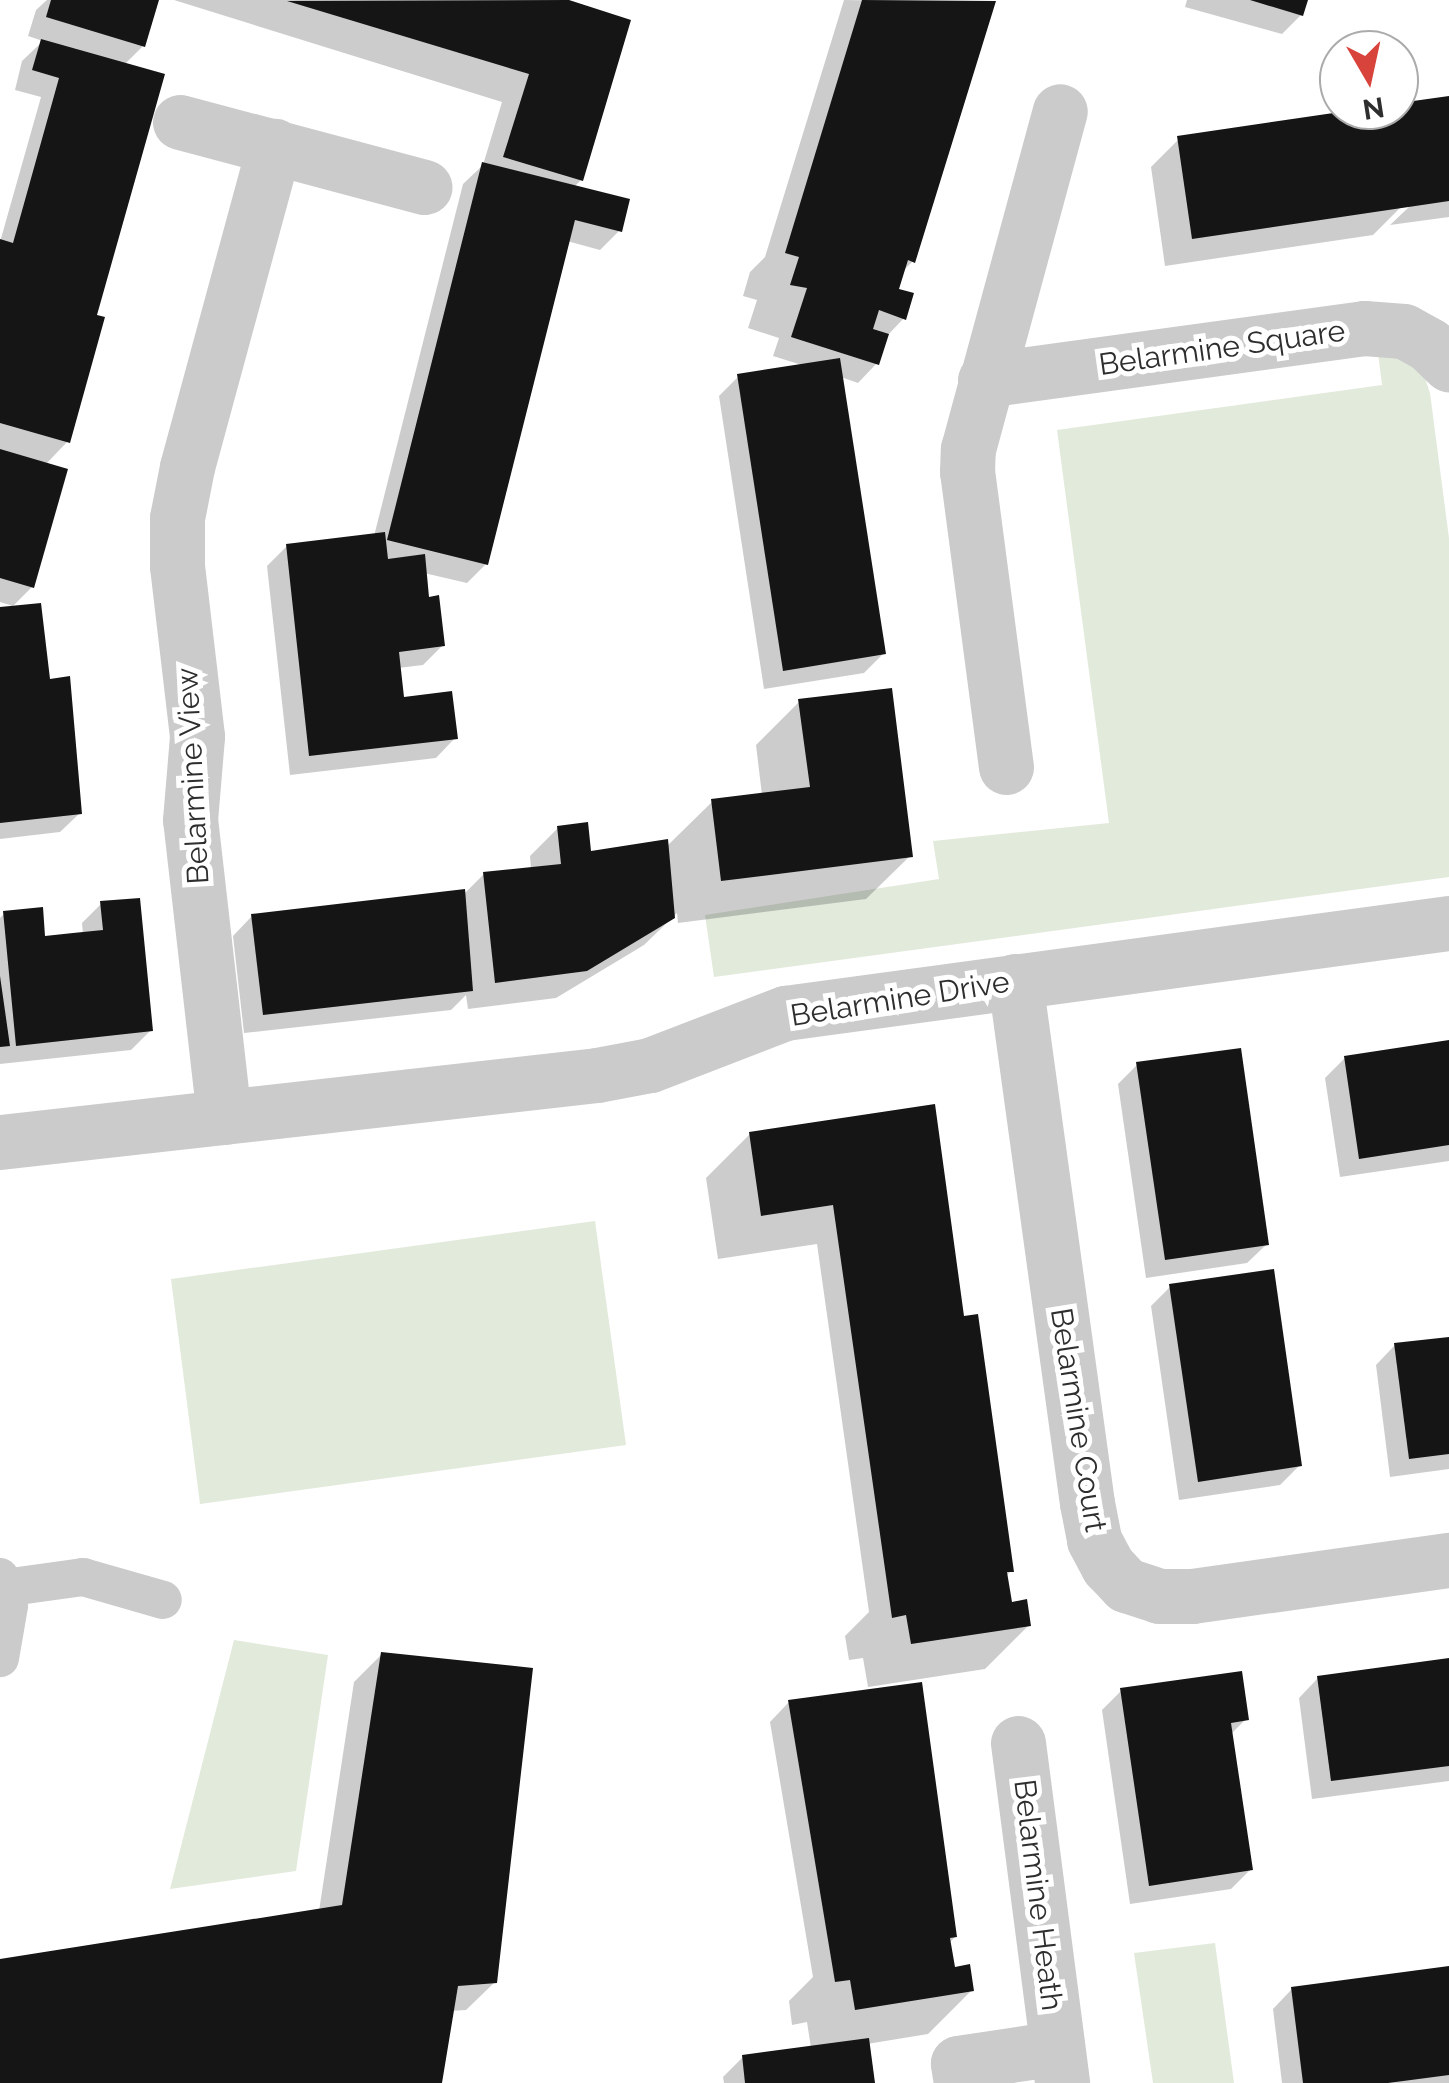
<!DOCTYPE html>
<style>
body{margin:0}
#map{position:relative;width:1449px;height:2083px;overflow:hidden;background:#fff;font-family:Raleway,sans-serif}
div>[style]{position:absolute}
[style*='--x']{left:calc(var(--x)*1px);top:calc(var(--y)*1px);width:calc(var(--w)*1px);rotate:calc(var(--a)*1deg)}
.green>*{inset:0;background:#e2eadc}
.shadow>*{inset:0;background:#0003}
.building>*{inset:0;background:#151515}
.lane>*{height:38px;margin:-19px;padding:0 19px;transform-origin:19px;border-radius:19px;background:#cbcbcb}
.street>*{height:55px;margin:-27.5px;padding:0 27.5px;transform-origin:27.5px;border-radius:27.5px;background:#cbcbcb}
span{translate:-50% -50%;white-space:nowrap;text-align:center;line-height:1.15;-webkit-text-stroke:10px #fff;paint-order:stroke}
.street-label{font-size:30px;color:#2e2e2e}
.north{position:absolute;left:1319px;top:30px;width:100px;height:100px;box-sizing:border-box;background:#fff;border:2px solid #ababab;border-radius:50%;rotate:171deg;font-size:28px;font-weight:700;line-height:40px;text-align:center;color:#2e2e2e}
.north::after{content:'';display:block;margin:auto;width:35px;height:45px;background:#d8433c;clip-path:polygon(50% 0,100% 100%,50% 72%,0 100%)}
</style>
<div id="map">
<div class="green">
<div style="clip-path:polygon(1377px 345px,1420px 363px,1430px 393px,1449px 538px,1449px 877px,714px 977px,705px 915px,939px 879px,933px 841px,1109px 823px,1057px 430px,1382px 385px)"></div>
<div style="clip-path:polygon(595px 1221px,626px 1445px,200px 1504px,171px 1279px)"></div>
<div style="clip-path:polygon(234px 1640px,328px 1655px,296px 1871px,170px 1889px)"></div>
<div style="clip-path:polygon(1215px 1943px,1234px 2083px,1153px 2083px,1134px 1953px)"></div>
</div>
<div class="shadow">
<div style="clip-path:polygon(47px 0,156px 0,143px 46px,124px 65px,94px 317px,68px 441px,45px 465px,32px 587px,13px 606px,0 602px,0 242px,41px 97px,15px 90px,22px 61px,43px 41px,28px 36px,36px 10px)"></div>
<div style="clip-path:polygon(174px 0,566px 0,581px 180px,573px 188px,620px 230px,600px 250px,567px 241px,486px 564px,467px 583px,424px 573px,427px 600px,442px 646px,423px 665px,398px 668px,402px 699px,455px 738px,436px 758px,290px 775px,267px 566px,287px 546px,374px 536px,463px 184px,483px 165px,502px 102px)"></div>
<div style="clip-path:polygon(844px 0,993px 2px,912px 262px,902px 272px,896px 291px,904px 318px,886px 337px,877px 363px,858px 383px,841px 377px,883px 654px,864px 673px,764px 689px,719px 396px,738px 377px,805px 366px,773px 356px,779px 338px,748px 328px,757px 300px,743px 296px,750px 272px,765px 257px)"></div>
<div style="clip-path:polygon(1187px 0,1305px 0,1301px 15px,1282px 34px,1185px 7px)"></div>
<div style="clip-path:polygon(1449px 99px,1449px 217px,1390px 225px,1410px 206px,1402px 206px,1373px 235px,1165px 266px,1151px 167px,1179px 139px,1371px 110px,1399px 110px,1399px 106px)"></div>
<div style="clip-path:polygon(0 610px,48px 682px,80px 813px,60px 832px,0 839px)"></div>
<div style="clip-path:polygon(799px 702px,910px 856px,866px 899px,678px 923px,677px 913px,644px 945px,556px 998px,468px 1009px,466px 995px,451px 1010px,244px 1033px,233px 936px,252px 916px,463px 895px,484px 874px,531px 869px,530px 856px,558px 828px,589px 854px,666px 847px,712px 802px,762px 795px,756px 745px)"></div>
<div style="clip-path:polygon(101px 904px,151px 1030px,131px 1050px,0 1064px,0 918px,4px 914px,43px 938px,83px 935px,82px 923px)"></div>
<div style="clip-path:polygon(1449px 1043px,1449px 1161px,1340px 1177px,1325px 1078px,1345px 1058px)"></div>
<div style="clip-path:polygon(1137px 1065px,1267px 1244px,1247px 1263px,1146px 1278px,1118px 1084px)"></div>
<div style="clip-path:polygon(933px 1106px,962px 1319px,1011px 1571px,1005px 1577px,1009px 1605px,1028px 1626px,985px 1669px,868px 1687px,863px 1658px,849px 1660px,845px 1636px,869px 1612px,817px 1244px,718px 1259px,706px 1178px,750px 1134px)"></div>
<div style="clip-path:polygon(1171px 1286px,1300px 1465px,1280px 1485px,1179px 1500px,1151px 1306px)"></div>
<div style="clip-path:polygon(1449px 1339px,1449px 1469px,1390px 1477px,1376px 1365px,1395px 1345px)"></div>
<div style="clip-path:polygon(382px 1654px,495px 1982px,466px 2010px,451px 2011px,439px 2083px,0 2083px,0 1962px,319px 1911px,354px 1682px)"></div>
<div style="clip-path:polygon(1449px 1661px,1449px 1781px,1312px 1799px,1299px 1698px,1318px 1678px)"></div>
<div style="clip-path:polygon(1122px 1690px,1246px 1719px,1230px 1735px,1250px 1870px,1231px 1889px,1130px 1904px,1102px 1710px)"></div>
<div style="clip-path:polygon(789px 1702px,955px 1937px,949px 1943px,953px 1970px,972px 1990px,928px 2034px,867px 2044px,873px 2083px,724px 2083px,723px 2077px,743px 2057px,811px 2048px,807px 2022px,792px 2025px,789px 2001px,813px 1977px,770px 1722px)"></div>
<div style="clip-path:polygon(1449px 1968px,1449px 2083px,1282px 2083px,1273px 2009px,1292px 1989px)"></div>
</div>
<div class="building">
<div style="clip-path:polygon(51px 0,159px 0,145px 47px,46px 17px)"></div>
<div style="clip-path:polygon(569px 0,631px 20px,583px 181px,503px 157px,529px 74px,287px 1px)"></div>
<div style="clip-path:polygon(862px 0,996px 1px,915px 263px,908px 260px,899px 289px,914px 293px,906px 320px,879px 310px,873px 329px,889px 334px,879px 365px,791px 337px,807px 288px,790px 285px,799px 257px,785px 253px)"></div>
<div style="clip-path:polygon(1250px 0,1308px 0,1303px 16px)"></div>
<div style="clip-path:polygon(41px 39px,165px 74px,97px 315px,105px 317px,70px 443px,0 423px,0 239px,13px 243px,59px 78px,32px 70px)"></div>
<div style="clip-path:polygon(1449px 96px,1449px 201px,1192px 239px,1177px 136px,1354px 110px,1399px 110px,1399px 103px)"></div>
<div style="clip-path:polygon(482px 162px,630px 199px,622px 232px,575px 220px,488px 565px,387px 540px)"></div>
<div style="clip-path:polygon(840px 358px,886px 654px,783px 671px,737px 374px)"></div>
<div style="clip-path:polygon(0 449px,68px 469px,34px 588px,0 578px)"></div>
<div style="clip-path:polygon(385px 532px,388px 559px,425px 554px,429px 597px,439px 595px,445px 646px,399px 652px,404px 697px,452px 691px,458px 739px,309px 756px,286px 544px)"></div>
<div style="clip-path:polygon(41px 603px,50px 679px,70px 676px,82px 814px,0 823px,0 607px)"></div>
<div style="clip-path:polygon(892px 688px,913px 857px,721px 881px,711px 799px,810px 787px,798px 699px)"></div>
<div style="clip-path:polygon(588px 822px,591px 851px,668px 839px,675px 918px,587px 971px,495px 983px,483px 872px,561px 864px,557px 826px)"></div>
<div style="clip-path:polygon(465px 889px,473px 991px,263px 1015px,251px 914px)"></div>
<div style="clip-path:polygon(140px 898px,153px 1031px,16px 1046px,3px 911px,43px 907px,45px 936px,73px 933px,103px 930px,100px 901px)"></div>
<div style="clip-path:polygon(0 976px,10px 1046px,0 1047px)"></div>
<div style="clip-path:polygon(1449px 1040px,1449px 1145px,1359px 1159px,1344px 1056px)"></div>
<div style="clip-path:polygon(1241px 1048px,1269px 1245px,1165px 1260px,1136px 1062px)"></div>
<div style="clip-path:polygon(935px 1104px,964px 1316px,978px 1314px,1014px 1572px,1007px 1572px,1012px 1602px,1027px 1599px,1031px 1626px,911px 1644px,906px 1615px,892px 1618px,833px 1205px,761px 1216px,749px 1132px)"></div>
<div style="clip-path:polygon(1274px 1269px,1302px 1466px,1198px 1482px,1169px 1284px)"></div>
<div style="clip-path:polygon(1449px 1337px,1449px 1454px,1409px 1459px,1394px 1343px)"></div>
<div style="clip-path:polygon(381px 1652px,533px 1668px,497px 1983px,458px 1986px,442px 2083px,0 2083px,0 1959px,342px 1905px)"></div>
<div style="clip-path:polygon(1449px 1658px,1449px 1766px,1331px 1781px,1317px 1676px)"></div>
<div style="clip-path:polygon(1242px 1671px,1249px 1720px,1231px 1723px,1253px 1870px,1149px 1886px,1120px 1688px)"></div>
<div style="clip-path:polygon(922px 1682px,957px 1937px,950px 1938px,955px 1967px,970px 1964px,974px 1991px,855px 2010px,850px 1980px,835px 1982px,788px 1700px)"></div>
<div style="clip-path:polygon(1449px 1966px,1449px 2075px,1388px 2083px,1303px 2083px,1291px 1987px)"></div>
<div style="clip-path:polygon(869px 2038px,875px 2083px,745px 2083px,742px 2055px)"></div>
</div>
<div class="lane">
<div style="--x:0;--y:1577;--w:30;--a:73"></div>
<div style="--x:9;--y:1606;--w:53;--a:99.8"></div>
<div style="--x:4;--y:1588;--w:80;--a:-7.9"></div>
<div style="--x:83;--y:1577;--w:83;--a:16"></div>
</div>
<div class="street">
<div style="--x:180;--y:122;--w:253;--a:14.9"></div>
<div style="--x:985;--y:380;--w:383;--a:-7.8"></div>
<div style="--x:1364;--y:328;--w:40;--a:4.3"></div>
<div style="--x:1404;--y:331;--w:29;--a:29"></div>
<div style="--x:1429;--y:345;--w:28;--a:44"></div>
<div style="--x:1006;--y:767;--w:298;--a:-97.5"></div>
<div style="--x:967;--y:472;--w:23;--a:-88"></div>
<div style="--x:968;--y:449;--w:350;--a:-74.8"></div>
<div style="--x:1015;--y:981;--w:527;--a:82.15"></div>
<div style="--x:1087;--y:1503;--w:38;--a:79"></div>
<div style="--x:1094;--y:1540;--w:30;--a:62"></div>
<div style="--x:1108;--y:1566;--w:26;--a:47"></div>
<div style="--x:1126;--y:1585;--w:35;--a:18"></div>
<div style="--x:1159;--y:1596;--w:33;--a:0"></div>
<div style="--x:1192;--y:1596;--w:260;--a:-8"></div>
<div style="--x:224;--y:1117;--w:299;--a:-96.5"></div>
<div style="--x:190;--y:820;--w:84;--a:-85.2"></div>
<div style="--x:197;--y:736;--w:171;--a:-96.7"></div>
<div style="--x:177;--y:566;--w:48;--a:-90"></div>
<div style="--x:177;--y:518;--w:52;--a:-78.9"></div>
<div style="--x:187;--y:467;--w:333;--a:-74.8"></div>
<div style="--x:0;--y:1142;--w:601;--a:-6.4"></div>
<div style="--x:597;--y:1075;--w:54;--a:-10.7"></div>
<div style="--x:650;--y:1065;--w:145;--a:-21.1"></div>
<div style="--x:785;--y:1013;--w:670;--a:-7.72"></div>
<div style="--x:1018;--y:1743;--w:343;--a:82.6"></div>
<div style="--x:961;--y:2083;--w:20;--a:-99"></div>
<div style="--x:958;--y:2063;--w:100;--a:-8.6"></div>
</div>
<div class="street-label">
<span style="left:1222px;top:348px;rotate:-8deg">Belarmine Square</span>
<span style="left:193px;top:776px;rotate:-93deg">Belarmine View</span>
<span style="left:900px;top:999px;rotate:-9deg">Belarmine Drive</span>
<span style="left:1078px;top:1420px;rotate:81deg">Belarmine Court</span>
<span style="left:1038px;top:1895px;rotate:83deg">Belarmine Heath</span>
</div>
<div class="north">N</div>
</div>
